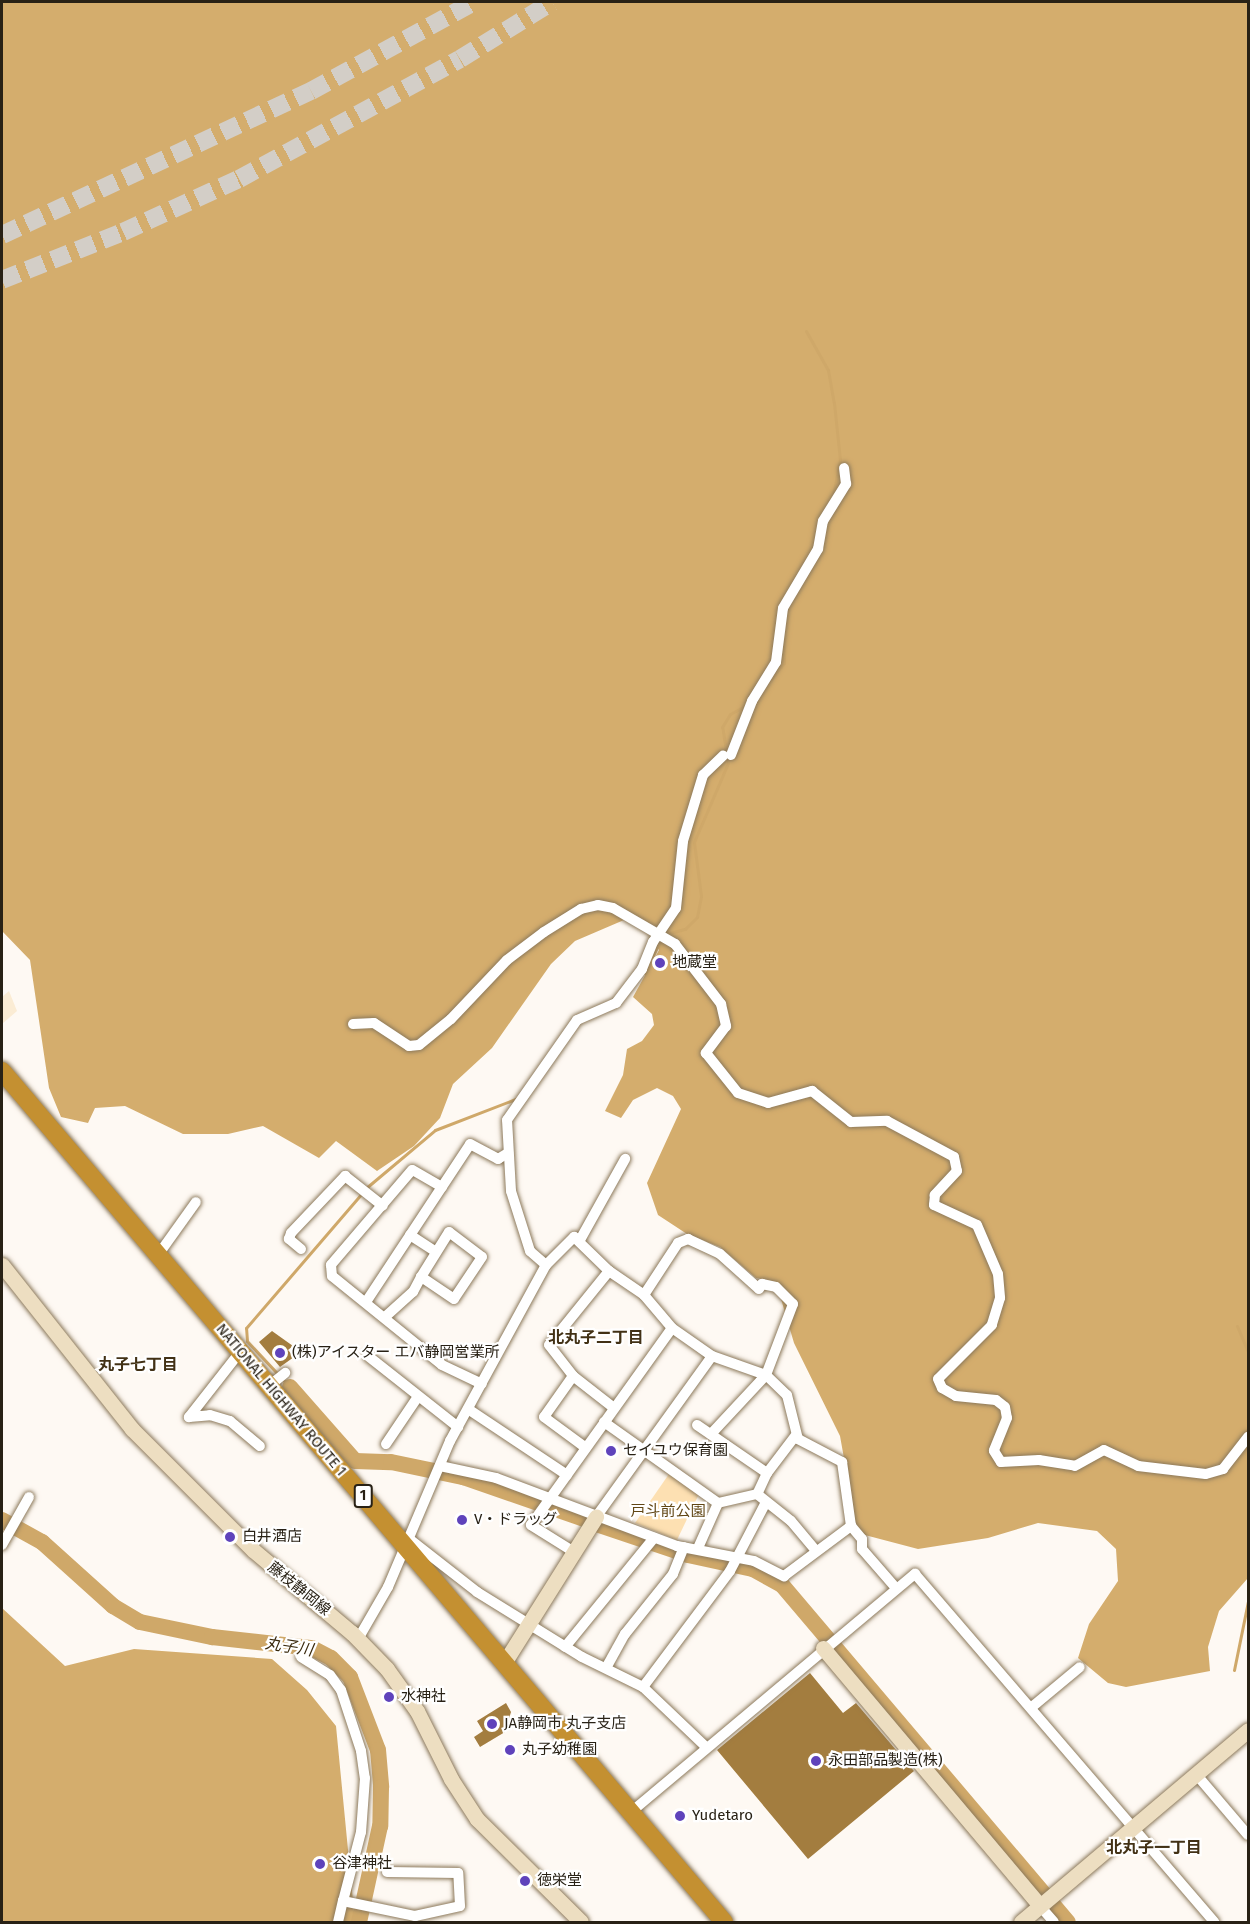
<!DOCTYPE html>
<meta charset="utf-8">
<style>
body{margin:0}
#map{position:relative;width:1250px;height:1924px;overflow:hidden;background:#fef9f3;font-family:"Fira Sans","Noto Sans JP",sans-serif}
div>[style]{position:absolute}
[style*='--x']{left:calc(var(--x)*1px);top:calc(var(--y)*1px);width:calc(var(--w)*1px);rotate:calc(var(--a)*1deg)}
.built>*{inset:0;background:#fbecd4}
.green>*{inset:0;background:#fde0b2}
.forest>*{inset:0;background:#d4ad6d}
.stream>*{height:3px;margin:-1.5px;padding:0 1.5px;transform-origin:1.5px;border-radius:1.5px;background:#cfa869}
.river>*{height:16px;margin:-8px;padding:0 8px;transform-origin:8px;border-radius:8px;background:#cfa869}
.building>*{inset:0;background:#a37d3f}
.highway-tunnel>*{height:18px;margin-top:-9px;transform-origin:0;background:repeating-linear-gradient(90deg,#d3cec7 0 18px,transparent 0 27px)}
.roads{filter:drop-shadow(0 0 2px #8c795b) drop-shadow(0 0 2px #8c795b)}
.street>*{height:10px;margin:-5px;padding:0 5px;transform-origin:5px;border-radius:5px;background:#fff}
.secondary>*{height:15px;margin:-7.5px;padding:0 7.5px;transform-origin:7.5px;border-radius:7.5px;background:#eddec1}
.highway>*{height:18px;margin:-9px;padding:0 9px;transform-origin:9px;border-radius:9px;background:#c49031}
.dots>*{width:16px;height:16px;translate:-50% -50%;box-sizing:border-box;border:3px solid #fff;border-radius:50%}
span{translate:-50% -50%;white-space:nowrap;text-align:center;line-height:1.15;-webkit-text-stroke:4.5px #fff;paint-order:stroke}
.shield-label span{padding:2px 4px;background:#fff;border:2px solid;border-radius:4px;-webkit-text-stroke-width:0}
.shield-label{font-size:14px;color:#282115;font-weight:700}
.poi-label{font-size:15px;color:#282115}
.left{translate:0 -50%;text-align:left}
.street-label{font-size:15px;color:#282115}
.park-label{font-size:15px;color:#624716}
.neighbourhood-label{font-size:16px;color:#423115;font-weight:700}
.water-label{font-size:16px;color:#39280c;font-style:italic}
.frame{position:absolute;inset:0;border:3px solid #282115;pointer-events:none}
</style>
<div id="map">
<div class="built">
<div style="clip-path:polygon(9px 991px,17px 1011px,2px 1024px,2px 997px)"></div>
</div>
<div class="green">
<div style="clip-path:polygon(669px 1474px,699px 1494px,677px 1540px,635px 1523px)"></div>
</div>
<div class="forest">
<div style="clip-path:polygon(2px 2px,1248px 2px,1248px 1578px,1219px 1611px,1208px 1647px,1210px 1671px,1126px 1687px,1108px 1683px,1078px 1658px,1089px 1624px,1118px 1581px,1116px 1549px,1097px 1531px,1038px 1523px,988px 1538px,918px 1549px,861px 1534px,856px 1525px,840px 1436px,794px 1343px,776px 1282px,756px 1278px,720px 1247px,687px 1234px,658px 1215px,647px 1183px,681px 1109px,673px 1096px,657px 1088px,633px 1100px,621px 1118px,605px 1111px,623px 1075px,627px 1049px,642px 1041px,654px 1025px,652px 1014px,633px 997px,659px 950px,649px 933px,624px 920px,575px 941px,551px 964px,492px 1048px,453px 1084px,440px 1118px,414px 1146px,377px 1171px,336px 1141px,319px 1158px,263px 1126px,228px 1134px,183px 1134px,125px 1106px,95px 1108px,88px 1123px,61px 1117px,49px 1088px,30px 960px,2px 931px)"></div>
<div style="clip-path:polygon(2px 1608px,65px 1666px,134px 1649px,272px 1659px,307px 1690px,336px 1726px,355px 1922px,2px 1922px)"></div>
</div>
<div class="stream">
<div style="--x:806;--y:331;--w:45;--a:60.6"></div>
<div style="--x:828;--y:370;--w:34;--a:80"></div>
<div style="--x:834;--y:403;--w:57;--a:84"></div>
<div style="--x:840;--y:460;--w:36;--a:101"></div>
<div style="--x:771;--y:679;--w:21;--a:-51"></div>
<div style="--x:784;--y:663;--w:24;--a:-92"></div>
<div style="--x:666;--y:934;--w:20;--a:-15"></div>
<div style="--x:685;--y:929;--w:17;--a:-45"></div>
<div style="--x:697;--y:917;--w:21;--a:-79"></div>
<div style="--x:701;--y:896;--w:54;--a:-97.4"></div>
<div style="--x:694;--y:842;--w:86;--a:-66.7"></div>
<div style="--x:728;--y:763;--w:36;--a:-99"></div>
<div style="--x:722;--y:727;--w:15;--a:-58"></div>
<div style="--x:730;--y:714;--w:19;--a:-28"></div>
<div style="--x:645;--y:973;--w:29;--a:-65"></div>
<div style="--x:366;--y:1188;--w:90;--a:-40"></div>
<div style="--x:435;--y:1130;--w:89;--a:-21.1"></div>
<div style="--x:1237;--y:1326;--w:28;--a:67"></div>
<div style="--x:290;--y:1387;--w:63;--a:-133.1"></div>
<div style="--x:247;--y:1341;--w:13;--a:-94"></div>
<div style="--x:246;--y:1328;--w:178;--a:-49.3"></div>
<div style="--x:1234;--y:1670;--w:70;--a:-78.5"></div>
</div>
<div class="river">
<div style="--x:290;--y:1387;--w:98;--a:48.7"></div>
<div style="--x:355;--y:1461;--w:36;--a:2"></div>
<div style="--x:391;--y:1462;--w:74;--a:11.8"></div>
<div style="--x:463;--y:1477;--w:131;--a:19.1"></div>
<div style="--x:2;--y:1520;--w:46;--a:28.8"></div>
<div style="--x:42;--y:1542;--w:96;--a:42"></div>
<div style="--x:113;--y:1606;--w:31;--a:31"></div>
<div style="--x:140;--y:1622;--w:74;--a:11.8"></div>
<div style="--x:212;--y:1637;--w:101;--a:6.3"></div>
<div style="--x:312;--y:1648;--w:21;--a:28"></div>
<div style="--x:331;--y:1658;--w:27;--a:45"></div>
<div style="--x:350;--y:1677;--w:78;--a:69"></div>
<div style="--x:378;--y:1750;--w:37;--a:85"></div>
<div style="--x:381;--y:1787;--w:39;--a:91"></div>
<div style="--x:380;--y:1826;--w:98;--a:102.3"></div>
<div style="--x:599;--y:1525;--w:94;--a:18.6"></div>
<div style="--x:688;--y:1555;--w:66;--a:12.2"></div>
<div style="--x:753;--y:1569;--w:33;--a:29"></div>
<div style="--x:782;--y:1585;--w:442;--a:49.7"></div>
</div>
<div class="building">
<div style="clip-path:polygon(272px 1331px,293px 1346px,288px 1350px,294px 1357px,280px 1367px,259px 1342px)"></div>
<div style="clip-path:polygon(810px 1673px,843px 1713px,856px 1703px,914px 1771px,808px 1859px,717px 1750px)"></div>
<div style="clip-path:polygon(506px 1703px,511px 1712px,505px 1732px,480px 1747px,474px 1737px,483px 1731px,477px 1721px)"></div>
</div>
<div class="highway-tunnel">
<div style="--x:2;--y:235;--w:341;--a:-25"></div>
<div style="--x:311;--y:91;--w:186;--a:-28.6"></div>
<div style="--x:2;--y:280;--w:130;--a:-21.6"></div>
<div style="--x:123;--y:232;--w:128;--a:-24.6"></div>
<div style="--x:239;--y:179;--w:251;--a:-28.5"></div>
<div style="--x:460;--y:59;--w:108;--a:-31.8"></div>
</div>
<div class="roads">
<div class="street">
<div style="--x:731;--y:755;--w:58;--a:-68.7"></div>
<div style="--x:752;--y:701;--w:46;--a:-58.4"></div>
<div style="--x:776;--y:662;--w:54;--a:-82.6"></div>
<div style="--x:783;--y:608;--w:69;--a:-59.3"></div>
<div style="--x:818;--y:549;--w:28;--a:-80"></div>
<div style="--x:823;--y:521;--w:44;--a:-58.1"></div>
<div style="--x:846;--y:484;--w:16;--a:-97"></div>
<div style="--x:353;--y:1024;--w:21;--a:-3"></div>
<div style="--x:374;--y:1023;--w:42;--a:33.3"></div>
<div style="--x:409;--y:1046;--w:10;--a:-6"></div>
<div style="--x:419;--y:1045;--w:41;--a:-39.1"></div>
<div style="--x:451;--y:1019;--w:81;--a:-46.5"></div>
<div style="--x:507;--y:960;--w:46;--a:-37.1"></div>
<div style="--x:544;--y:932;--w:44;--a:-31.9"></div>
<div style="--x:581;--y:909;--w:17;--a:-13"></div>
<div style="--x:598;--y:905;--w:15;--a:11"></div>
<div style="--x:613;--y:908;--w:72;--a:30.1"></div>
<div style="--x:675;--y:944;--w:76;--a:52.5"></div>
<div style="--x:721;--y:1004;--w:23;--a:77"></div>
<div style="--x:726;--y:1026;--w:34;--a:127"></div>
<div style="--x:706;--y:1053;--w:51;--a:51.3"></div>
<div style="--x:738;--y:1093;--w:32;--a:18"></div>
<div style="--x:768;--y:1103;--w:46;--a:-15.3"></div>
<div style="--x:812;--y:1091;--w:50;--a:38.5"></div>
<div style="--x:851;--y:1122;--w:36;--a:-2"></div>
<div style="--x:887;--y:1121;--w:76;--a:28.2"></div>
<div style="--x:954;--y:1157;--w:14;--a:78"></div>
<div style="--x:957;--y:1171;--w:33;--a:133"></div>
<div style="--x:935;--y:1195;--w:10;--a:96"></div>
<div style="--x:934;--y:1205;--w:47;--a:24.9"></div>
<div style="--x:977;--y:1225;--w:53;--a:66.8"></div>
<div style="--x:998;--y:1274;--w:24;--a:85"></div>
<div style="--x:1000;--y:1298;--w:28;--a:107"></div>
<div style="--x:992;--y:1325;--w:76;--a:135"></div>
<div style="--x:938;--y:1379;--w:10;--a:66"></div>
<div style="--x:942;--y:1388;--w:16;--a:30"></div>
<div style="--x:956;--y:1396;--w:40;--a:5.7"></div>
<div style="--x:996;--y:1400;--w:11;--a:38"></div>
<div style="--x:1005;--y:1407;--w:11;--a:80"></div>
<div style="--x:1007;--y:1418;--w:35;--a:112"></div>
<div style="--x:994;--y:1451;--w:13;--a:58"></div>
<div style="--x:1001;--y:1462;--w:38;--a:-3"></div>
<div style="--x:1039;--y:1460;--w:36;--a:9"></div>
<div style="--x:1075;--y:1466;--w:33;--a:-29"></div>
<div style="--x:1104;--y:1450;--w:38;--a:25"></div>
<div style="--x:1138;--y:1466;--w:68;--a:6.7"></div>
<div style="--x:1206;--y:1474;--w:18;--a:-16"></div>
<div style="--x:1223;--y:1469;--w:41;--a:-52"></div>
<div style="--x:442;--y:1187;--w:34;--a:-150"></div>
<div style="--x:412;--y:1170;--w:125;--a:130.5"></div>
<div style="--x:331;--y:1265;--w:11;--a:85"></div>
<div style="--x:332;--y:1276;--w:141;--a:39"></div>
<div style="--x:442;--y:1365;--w:44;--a:25.4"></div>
<div style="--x:449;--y:1232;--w:41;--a:37.1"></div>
<div style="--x:482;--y:1257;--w:50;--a:123.7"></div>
<div style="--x:454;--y:1299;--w:40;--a:-146"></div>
<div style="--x:421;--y:1277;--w:53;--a:-58.1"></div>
<div style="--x:410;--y:1235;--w:31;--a:33"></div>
<div style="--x:580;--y:1240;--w:93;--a:-60.9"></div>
<div style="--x:301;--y:1249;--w:16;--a:-140"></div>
<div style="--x:289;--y:1239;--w:6;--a:-72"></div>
<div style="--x:291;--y:1233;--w:79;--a:-46.5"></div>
<div style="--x:345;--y:1176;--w:48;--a:38.3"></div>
<div style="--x:158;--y:1255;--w:65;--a:-54.4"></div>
<div style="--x:546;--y:1265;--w:21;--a:-139"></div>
<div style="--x:530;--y:1251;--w:63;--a:-107.6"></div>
<div style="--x:511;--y:1191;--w:71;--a:-93.2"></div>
<div style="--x:507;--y:1120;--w:122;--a:-55"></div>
<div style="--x:577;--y:1020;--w:43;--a:-23.6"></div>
<div style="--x:616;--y:1003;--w:43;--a:-52.6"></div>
<div style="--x:642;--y:969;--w:29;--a:-68"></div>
<div style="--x:653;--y:942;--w:41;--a:-55.9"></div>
<div style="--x:676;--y:908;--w:67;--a:-84"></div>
<div style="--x:683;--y:841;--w:69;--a:-73.1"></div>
<div style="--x:703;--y:775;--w:28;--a:-44"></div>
<div style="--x:609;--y:1271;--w:95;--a:129"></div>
<div style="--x:549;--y:1345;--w:39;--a:52"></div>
<div style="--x:573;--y:1376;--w:52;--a:38"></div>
<div style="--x:644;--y:1295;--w:62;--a:-56.8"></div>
<div style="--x:678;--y:1243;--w:11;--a:-22"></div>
<div style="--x:688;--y:1239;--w:35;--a:25"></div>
<div style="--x:720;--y:1254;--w:52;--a:41.9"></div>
<div style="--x:759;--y:1289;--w:6;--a:-59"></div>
<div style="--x:762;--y:1284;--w:14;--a:12"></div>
<div style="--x:776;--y:1287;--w:24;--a:45"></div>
<div style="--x:793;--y:1304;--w:76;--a:110.8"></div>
<div style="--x:766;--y:1375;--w:81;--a:133"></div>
<div style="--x:366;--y:1302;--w:189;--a:-56.6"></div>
<div style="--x:470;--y:1144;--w:32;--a:28"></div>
<div style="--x:498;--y:1159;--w:12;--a:-31"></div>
<div style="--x:385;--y:1317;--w:38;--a:-42"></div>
<div style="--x:413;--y:1292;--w:17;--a:-62"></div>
<div style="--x:240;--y:1352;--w:83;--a:128.1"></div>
<div style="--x:189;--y:1417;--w:21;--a:-5"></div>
<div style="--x:210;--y:1415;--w:21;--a:17"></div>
<div style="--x:230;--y:1421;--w:39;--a:40"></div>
<div style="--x:368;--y:1356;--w:115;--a:38.3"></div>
<div style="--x:573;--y:1376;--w:50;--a:125.3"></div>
<div style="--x:544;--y:1417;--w:52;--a:36.4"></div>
<div style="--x:269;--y:1386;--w:21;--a:-39"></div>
<div style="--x:468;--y:1409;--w:119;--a:33.7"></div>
<div style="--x:604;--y:1422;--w:140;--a:35.4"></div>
<div style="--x:718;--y:1503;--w:40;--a:-13"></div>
<div style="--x:697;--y:1425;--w:85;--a:34.4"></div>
<div style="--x:796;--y:1435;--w:48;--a:127.3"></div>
<div style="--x:767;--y:1473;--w:23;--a:115"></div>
<div style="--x:757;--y:1494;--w:43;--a:38.5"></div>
<div style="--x:791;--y:1521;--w:39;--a:50"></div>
<div style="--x:386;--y:1444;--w:55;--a:-56"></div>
<div style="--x:440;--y:1466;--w:57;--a:12.1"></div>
<div style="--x:496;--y:1478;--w:193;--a:20.6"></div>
<div style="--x:677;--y:1546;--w:78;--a:11"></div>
<div style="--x:754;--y:1561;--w:34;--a:27"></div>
<div style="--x:784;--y:1576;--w:84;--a:-36.7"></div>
<div style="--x:596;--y:1517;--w:198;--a:-54.2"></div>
<div style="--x:408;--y:1538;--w:88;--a:38"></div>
<div style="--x:477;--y:1592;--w:123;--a:31.8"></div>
<div style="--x:582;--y:1657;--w:68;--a:26.2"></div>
<div style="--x:643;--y:1687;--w:87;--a:43.6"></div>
<div style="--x:2;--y:1545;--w:55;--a:-60.6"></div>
<div style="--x:698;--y:1548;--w:49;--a:-66"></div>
<div style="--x:574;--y:1552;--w:51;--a:-147.9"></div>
<div style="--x:531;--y:1525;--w:242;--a:-54.4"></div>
<div style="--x:358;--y:1639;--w:60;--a:-60"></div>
<div style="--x:388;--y:1587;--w:159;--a:-67"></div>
<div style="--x:450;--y:1441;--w:200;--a:-61.4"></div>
<div style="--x:546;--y:1265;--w:40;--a:-45"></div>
<div style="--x:574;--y:1237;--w:49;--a:44.2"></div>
<div style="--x:609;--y:1271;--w:42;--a:34.4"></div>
<div style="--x:644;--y:1295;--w:43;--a:49.7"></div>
<div style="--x:672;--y:1328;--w:49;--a:35"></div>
<div style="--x:712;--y:1356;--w:57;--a:19.4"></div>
<div style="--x:766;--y:1375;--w:29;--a:44"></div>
<div style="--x:787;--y:1395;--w:45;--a:76"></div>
<div style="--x:798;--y:1439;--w:50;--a:27.6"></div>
<div style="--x:842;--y:1462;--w:65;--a:82"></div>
<div style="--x:851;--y:1526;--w:17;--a:50"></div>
<div style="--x:862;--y:1539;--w:10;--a:90"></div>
<div style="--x:862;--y:1549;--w:50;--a:49"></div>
<div style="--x:565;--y:1647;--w:141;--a:-50.8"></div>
<div style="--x:301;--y:1657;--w:34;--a:32"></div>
<div style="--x:330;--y:1675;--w:19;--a:54"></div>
<div style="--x:341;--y:1690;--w:64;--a:71.8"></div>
<div style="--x:361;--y:1751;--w:27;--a:82"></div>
<div style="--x:365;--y:1778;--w:54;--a:94.2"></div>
<div style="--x:361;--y:1832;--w:71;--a:104.6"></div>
<div style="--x:606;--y:1668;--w:39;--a:-61"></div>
<div style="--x:625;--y:1634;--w:77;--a:-51.3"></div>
<div style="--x:673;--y:1574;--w:29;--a:-68"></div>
<div style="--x:643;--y:1687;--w:145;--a:-53.1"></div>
<div style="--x:730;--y:1571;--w:76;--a:-62.4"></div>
<div style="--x:1032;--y:1707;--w:62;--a:-39.8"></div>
<div style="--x:1196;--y:1774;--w:80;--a:49.6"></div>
<div style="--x:631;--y:1812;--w:371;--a:-40"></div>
<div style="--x:915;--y:1574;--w:459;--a:49.3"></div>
<div style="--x:1040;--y:1906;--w:21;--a:49"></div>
<div style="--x:338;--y:1922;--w:22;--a:-77"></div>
<div style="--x:343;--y:1901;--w:74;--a:11.8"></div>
<div style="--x:415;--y:1916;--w:46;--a:-12.5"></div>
<div style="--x:460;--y:1906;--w:33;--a:-93"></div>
<div style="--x:458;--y:1873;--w:71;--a:-179.2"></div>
</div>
<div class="secondary">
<div style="--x:2;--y:1265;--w:209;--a:51.6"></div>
<div style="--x:132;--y:1429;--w:171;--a:45"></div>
<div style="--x:253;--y:1550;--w:129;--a:40"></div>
<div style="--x:352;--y:1633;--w:50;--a:45.8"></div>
<div style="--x:387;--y:1669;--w:52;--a:54.5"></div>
<div style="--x:417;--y:1711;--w:76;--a:63.4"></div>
<div style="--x:451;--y:1779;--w:48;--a:57"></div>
<div style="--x:477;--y:1819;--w:146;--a:44.7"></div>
<div style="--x:823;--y:1648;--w:337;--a:49.9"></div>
<div style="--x:504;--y:1663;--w:173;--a:-57.8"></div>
<div style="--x:1021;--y:1922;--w:297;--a:-40.2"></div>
</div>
<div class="highway">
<div style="--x:2;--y:1071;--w:1116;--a:49.69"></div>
</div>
</div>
<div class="dots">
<div style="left:660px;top:963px;background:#5f43bb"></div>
<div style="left:280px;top:1353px;background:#5f43bb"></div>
<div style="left:611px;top:1451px;background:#5f43bb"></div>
<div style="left:462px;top:1520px;background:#5f43bb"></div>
<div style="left:230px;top:1537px;background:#5f43bb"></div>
<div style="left:389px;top:1697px;background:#5f43bb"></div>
<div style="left:492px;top:1724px;background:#5f43bb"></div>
<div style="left:510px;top:1750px;background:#5f43bb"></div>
<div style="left:816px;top:1761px;background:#5f43bb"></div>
<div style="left:680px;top:1816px;background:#5f43bb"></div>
<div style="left:320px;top:1864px;background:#5f43bb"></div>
<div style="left:525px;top:1881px;background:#5f43bb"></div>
</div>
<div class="shield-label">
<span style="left:363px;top:1496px">1</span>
</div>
<div class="poi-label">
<span class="left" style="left:672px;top:963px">地蔵堂</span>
<span class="left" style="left:292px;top:1353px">(株)アイスター エバ静岡営業所</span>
<span class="left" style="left:623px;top:1451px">セイユウ保育園</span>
<span class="left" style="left:474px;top:1520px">V・ドラッグ</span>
<span class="left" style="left:242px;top:1537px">白井酒店</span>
<span class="left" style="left:401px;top:1697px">水神社</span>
<span class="left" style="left:504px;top:1724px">JA静岡市 丸子支店</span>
<span class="left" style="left:522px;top:1750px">丸子幼稚園</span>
<span class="left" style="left:828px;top:1761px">永田部品製造(株)</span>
<span class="left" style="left:692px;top:1816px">Yudetaro</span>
<span class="left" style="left:332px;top:1864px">谷津神社</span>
<span class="left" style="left:537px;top:1881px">徳栄堂</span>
</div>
<div class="street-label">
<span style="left:281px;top:1400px;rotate:50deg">NATIONAL HIGHWAY ROUTE 1</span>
<span style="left:299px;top:1589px;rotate:39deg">藤枝静岡線</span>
</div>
<div class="park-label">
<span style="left:668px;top:1512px">戸斗前公園</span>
</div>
<div class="neighbourhood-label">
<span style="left:596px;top:1338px">北丸子二丁目</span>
<span style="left:138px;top:1365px">丸子七丁目</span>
<span style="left:1154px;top:1848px">北丸子一丁目</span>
</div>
<div class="water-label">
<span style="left:289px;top:1647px;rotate:9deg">丸子川</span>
</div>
<div class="frame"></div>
</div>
